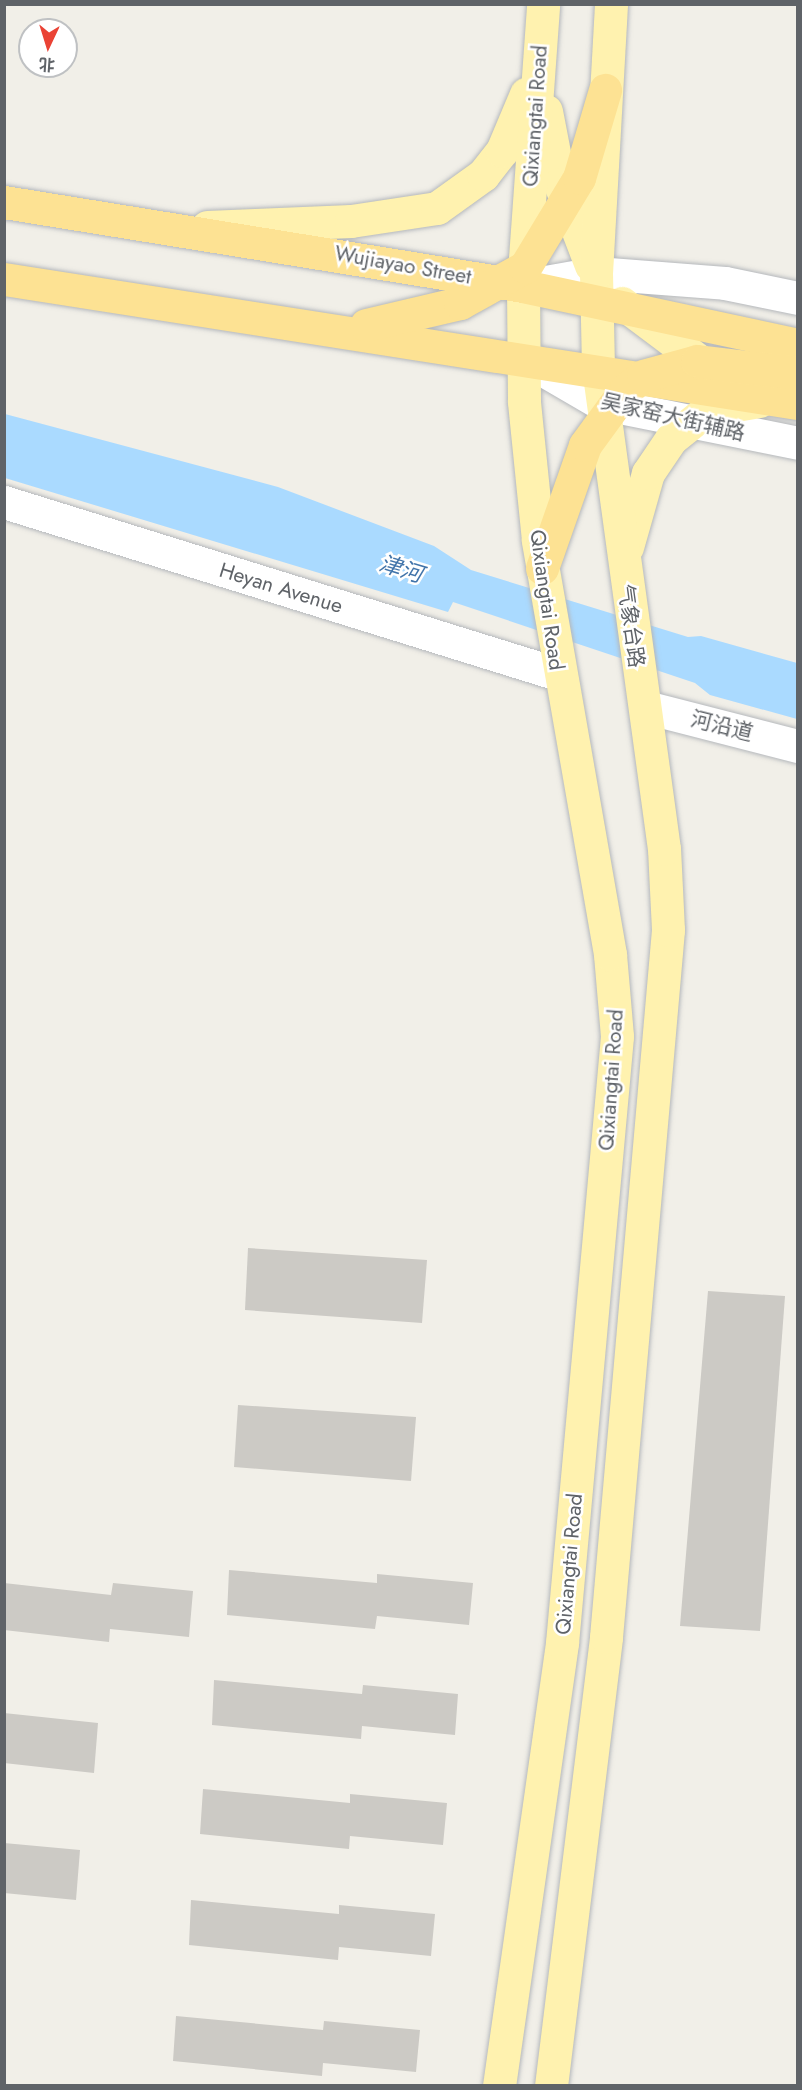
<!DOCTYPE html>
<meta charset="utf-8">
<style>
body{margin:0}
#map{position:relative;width:802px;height:2090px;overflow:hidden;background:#f1efe8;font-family:Jost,"Noto Sans SC",sans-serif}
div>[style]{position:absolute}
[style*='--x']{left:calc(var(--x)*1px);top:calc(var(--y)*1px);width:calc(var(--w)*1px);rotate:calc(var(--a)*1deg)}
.water>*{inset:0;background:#aadaff}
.building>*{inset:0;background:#cccac5}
.roads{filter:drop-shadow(0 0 2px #b5b8bc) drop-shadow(0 0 2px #b5b8bc)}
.minor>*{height:33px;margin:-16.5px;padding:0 16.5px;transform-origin:16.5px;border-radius:16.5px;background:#fff}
.major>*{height:33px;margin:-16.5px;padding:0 16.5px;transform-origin:16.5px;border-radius:16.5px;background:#fff2af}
.highway>*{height:33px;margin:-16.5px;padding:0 16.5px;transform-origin:16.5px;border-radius:16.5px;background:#fde293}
span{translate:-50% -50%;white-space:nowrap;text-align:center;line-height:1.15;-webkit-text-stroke:5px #fff;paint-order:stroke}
.street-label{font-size:21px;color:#5f6368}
.water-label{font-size:22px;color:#4174aa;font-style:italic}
.frame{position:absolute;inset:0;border:6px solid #5f6368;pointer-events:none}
.north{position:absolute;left:18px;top:18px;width:60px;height:60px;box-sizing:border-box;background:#fff;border:2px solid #bfc1c3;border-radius:50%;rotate:184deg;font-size:16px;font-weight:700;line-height:24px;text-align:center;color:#5f6368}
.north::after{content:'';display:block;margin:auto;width:21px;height:27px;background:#ea4335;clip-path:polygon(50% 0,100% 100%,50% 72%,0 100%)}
</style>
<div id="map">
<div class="water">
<div style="clip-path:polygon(5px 414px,278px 487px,434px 546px,471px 570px,688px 637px,701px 636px,797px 663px,797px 719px,710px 695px,695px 683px,453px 602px,448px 612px,5px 478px)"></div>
</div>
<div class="building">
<div style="clip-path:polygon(248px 1248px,427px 1260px,422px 1323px,245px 1310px)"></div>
<div style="clip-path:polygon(708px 1291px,785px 1296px,760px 1631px,680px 1626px)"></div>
<div style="clip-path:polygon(238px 1405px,416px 1417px,411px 1481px,234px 1467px)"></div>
<div style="clip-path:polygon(229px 1570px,377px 1583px,377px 1574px,473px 1583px,469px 1625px,377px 1616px,375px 1629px,227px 1615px)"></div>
<div style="clip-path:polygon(4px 1583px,111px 1595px,113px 1583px,193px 1591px,189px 1637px,110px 1629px,109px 1642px,4px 1630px)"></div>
<div style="clip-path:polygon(214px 1680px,362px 1694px,363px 1685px,458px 1694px,455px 1735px,362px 1726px,361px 1739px,212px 1725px)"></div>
<div style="clip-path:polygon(4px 1713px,98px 1723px,94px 1773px,4px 1763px)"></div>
<div style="clip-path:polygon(203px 1789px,350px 1803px,350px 1794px,447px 1803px,443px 1845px,350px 1836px,349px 1849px,200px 1834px)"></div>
<div style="clip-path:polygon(4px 1843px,80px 1850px,76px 1900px,4px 1893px)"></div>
<div style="clip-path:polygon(191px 1900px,339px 1914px,339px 1905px,435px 1914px,431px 1956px,339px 1947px,338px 1960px,189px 1945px)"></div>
<div style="clip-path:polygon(176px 2016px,323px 2030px,324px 2021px,420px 2030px,416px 2072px,323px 2063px,322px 2076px,173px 2061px)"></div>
</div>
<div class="roads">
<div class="minor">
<div style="--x:523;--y:286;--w:74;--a:-10.1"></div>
<div style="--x:596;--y:273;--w:129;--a:4.4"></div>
<div style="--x:725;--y:283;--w:75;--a:11.6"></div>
<div style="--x:528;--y:361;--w:83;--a:30.3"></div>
<div style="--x:600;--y:403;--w:202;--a:11.4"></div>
<div style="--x:4;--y:502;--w:580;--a:17.25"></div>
<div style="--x:646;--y:707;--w:157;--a:14.4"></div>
</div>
<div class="major">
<div style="--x:546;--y:111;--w:74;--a:79.1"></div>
<div style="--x:560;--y:184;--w:87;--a:69.1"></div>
<div style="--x:207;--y:227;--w:144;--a:-2.4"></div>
<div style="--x:351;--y:221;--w:87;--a:-8.6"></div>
<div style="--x:437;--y:208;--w:57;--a:-35.7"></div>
<div style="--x:483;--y:175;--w:31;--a:-52"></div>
<div style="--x:502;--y:151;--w:62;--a:-67.2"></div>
<div style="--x:622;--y:303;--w:119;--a:36.8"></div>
<div style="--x:627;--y:547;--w:77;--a:-74.2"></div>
<div style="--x:648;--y:473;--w:41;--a:-55.9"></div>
<div style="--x:671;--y:439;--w:46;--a:-38.9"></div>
<div style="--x:707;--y:410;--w:53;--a:-9.8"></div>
<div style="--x:499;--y:2086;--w:447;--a:-81.9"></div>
<div style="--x:562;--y:1643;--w:609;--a:-84.82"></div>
<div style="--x:617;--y:1036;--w:82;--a:-94.9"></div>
<div style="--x:610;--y:954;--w:420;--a:-99.9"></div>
<div style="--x:538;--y:540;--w:140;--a:-95.8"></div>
<div style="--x:524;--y:401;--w:115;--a:-90.5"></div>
<div style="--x:523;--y:286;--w:283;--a:-85.9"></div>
<div style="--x:551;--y:2086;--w:452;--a:-83"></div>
<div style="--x:606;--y:1637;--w:710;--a:-84.99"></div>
<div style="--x:668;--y:930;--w:81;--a:-92.8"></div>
<div style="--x:664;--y:849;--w:486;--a:-97.8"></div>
<div style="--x:598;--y:368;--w:95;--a:-91.2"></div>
<div style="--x:596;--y:273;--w:269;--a:-86.8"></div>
</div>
<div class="highway">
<div style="--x:4;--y:202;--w:526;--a:9.19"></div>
<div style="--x:523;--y:286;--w:281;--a:12.1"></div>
<div style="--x:4;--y:279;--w:804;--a:8.88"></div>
<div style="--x:366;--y:325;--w:97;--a:-13.2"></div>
<div style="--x:460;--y:303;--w:74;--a:-29"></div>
<div style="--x:525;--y:267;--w:104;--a:-58.8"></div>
<div style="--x:579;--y:178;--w:92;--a:-73.5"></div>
<div style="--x:542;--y:568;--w:130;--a:-70.7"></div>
<div style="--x:585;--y:445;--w:69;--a:-53.8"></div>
<div style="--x:626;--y:389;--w:21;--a:-37"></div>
<div style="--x:643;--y:376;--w:56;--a:-15.5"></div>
<div style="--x:697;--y:361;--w:102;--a:6.8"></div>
</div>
</div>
<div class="street-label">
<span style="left:535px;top:116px;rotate:-86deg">Qixiangtai Road</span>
<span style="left:403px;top:265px;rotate:10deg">Wujiayao Street</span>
<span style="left:673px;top:417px;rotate:13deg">吴家窑大街辅路</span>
<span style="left:281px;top:588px;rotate:17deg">Heyan Avenue</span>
<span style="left:547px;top:600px;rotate:82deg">Qixiangtai Road</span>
<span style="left:631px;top:626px;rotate:82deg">气象台路</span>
<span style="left:722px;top:726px;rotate:14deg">河沿道</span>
<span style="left:611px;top:1080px;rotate:-86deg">Qixiangtai Road</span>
<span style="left:569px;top:1564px;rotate:-85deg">Qixiangtai Road</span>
</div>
<div class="water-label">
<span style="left:401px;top:569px;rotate:17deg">津河</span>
</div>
<div class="frame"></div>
<div class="north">北</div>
</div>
